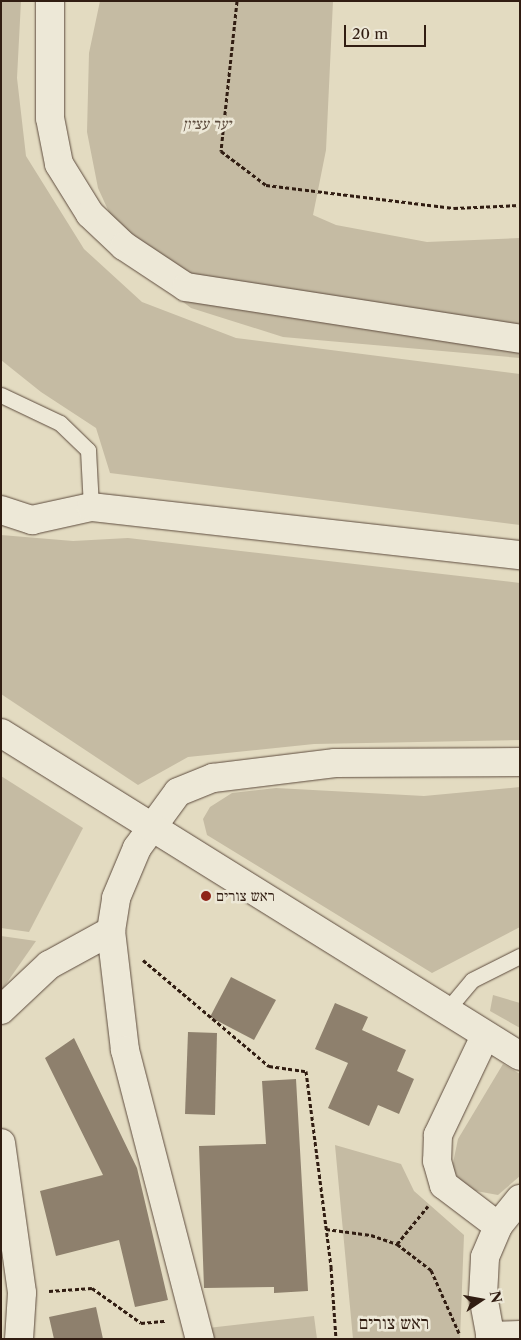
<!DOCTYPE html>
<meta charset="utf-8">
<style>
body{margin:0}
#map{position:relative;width:521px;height:1340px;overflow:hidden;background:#e3dbc1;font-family:"Libre Caslon Text","Frank Ruhl Libre",serif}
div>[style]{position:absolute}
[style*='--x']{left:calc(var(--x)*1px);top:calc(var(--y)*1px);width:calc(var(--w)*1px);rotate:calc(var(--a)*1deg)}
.green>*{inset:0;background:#c5bba3}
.building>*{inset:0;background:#8e806d}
.path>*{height:3px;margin-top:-1.5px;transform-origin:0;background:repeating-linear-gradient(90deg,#311d12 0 4px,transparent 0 6.5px)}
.roads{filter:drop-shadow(0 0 1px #5e4c3e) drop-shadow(0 0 1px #5e4c3e)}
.lane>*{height:15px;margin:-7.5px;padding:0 7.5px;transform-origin:7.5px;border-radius:7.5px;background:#ede8d7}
.street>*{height:28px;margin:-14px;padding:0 14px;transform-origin:14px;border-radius:14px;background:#ede8d7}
.secondary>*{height:28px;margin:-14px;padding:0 14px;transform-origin:14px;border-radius:14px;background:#ede8d7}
.dots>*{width:14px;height:14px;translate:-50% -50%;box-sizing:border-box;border:2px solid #ede8d7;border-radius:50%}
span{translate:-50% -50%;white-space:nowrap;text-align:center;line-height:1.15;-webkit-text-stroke:5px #ede8d7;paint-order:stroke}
.park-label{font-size:15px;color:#5d4c3e;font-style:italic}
.poi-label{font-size:15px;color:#311d12}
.left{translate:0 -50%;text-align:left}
.quarter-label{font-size:18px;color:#311d12}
.frame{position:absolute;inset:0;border:2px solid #311d12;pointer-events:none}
.north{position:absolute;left:456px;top:1275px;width:50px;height:50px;-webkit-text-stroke:4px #ede8d7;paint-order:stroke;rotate:78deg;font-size:14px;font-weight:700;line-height:20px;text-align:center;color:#311d12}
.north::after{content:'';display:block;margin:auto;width:18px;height:22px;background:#311d12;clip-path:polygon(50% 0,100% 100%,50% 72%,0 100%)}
.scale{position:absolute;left:344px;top:25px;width:82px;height:22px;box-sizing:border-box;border:2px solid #311d12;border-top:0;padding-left:6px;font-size:15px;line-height:18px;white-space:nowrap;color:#311d12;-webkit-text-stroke:4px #ede8d7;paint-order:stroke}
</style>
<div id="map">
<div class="green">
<div style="clip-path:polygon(1px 1px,21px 1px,17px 78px,26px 156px,84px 249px,142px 302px,236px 338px,520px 374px,520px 525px,110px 473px,96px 428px,41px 392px,1px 360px)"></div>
<div style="clip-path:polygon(100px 1px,333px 1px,326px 150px,313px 215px,336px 225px,427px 242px,520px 238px,520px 358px,283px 337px,191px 308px,149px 276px,119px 234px,98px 188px,87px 132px,89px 53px)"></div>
<div style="clip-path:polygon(1px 535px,73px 541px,128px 538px,520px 583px,520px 740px,314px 744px,188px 757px,138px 785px,1px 694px)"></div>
<div style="clip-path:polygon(1px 776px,83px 828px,29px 932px,1px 928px)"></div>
<div style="clip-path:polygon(520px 787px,520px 927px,432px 973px,207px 835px,203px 819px,210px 807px,232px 793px,276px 788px,424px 796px)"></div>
<div style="clip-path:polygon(1px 936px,36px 941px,1px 991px)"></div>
<div style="clip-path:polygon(493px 995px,520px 1003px,520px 1028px,490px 1011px)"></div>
<div style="clip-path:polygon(503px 1064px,520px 1074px,520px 1176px,498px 1195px,465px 1189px,452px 1168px,458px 1139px)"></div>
<div style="clip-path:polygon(335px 1145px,401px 1164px,414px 1191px,464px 1235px,460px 1339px,353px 1339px)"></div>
<div style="clip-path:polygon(314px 1316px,317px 1339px,211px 1339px,208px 1328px)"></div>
</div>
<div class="building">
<div style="clip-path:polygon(231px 977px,276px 1000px,254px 1040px,210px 1017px)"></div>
<div style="clip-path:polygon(335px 1003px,368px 1017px,362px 1030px,406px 1050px,397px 1071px,414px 1079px,399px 1114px,378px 1105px,369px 1126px,328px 1108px,348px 1063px,315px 1049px)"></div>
<div style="clip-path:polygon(188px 1032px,217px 1033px,215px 1115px,185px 1114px)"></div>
<div style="clip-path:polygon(74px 1038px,137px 1168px,168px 1300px,135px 1307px,119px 1240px,56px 1256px,40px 1191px,103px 1175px,45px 1058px)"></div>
<div style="clip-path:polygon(296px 1079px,308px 1291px,274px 1293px,274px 1287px,204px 1288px,199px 1146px,266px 1144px,262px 1081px)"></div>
<div style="clip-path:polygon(96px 1307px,103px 1339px,54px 1339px,49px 1317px)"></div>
</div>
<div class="path">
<div style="--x:237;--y:1;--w:151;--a:96.1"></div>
<div style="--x:221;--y:151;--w:56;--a:37.1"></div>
<div style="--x:266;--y:185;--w:189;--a:7"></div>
<div style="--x:454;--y:208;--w:66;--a:-2.6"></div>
<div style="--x:143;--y:960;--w:165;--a:40.1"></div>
<div style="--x:269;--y:1066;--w:37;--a:8"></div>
<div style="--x:306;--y:1071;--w:198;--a:82.7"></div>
<div style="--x:331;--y:1267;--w:72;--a:86"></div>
<div style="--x:326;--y:1229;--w:45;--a:7.6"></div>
<div style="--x:371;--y:1235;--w:28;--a:19"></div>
<div style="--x:397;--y:1244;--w:43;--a:37.4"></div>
<div style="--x:431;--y:1270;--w:69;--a:66"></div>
<div style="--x:397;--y:1244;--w:49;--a:-50.8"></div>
<div style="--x:49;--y:1291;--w:43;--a:-4"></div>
<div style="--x:92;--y:1288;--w:60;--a:35.5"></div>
<div style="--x:141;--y:1323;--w:25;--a:-5"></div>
</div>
<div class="roads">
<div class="lane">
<div style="--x:1;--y:395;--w:65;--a:25.4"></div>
<div style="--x:60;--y:423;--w:39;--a:44"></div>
<div style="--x:88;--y:450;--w:57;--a:87"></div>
<div style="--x:446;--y:1011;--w:40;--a:-50"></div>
<div style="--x:472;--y:980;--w:54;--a:-26.6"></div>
</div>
<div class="street">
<div style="--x:50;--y:1;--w:117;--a:90"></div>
<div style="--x:50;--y:118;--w:47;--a:78.9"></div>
<div style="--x:59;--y:164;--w:59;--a:58.2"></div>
<div style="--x:90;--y:214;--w:47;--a:43.3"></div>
<div style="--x:124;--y:246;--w:74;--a:33.5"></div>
<div style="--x:186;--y:287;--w:338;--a:8.8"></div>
<div style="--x:1;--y:510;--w:33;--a:18"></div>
<div style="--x:32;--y:520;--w:60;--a:-12.4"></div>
<div style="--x:91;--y:507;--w:432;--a:6.4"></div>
<div style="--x:111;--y:931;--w:120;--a:83.3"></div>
<div style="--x:125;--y:1050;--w:299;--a:75.5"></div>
<div style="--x:1;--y:1010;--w:66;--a:-43.2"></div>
<div style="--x:49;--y:965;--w:71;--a:-28.7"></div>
<div style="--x:111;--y:931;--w:33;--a:-81"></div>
<div style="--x:116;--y:898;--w:54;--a:-67.2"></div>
<div style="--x:137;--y:848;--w:69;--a:-53.8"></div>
<div style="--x:178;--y:792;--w:38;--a:-22"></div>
<div style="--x:213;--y:778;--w:123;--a:-7"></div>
<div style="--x:335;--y:763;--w:185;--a:-0.3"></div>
<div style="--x:485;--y:1036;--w:110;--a:115.4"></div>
<div style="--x:438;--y:1135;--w:26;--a:92"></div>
<div style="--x:437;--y:1161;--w:25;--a:74"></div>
<div style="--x:444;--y:1185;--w:68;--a:37.2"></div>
<div style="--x:1;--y:1143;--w:151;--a:82"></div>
<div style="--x:22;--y:1293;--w:46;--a:93.7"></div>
<div style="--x:490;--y:1336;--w:30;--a:-2"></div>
<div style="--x:491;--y:1339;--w:44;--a:-100.5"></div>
<div style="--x:483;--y:1296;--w:39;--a:-87"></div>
<div style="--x:485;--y:1257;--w:34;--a:-67"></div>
<div style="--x:498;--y:1226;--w:35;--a:-51"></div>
</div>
<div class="secondary">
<div style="--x:1;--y:733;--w:611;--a:31.9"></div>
</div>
</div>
<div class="dots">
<div style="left:206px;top:896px;background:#8f2418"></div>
</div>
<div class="park-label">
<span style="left:207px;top:124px">יער עציון</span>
</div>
<div class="poi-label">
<span class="left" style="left:216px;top:896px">ראש צורים</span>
</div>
<div class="quarter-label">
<span style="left:394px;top:1323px">ראש צורים</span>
</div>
<div class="frame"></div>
<div class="north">N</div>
<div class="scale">20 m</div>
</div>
